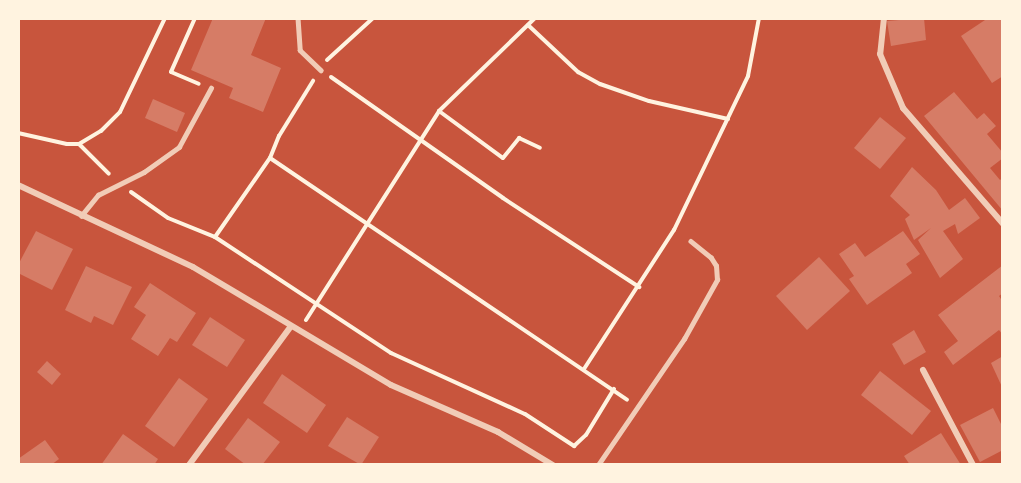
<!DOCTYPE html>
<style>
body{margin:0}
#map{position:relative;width:1021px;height:483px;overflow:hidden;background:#c8553d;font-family:"Noto Serif",serif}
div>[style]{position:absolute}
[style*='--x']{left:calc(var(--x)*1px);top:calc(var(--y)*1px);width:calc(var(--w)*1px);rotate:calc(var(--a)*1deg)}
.building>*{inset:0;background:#d67c66}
.path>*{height:4px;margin:-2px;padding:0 2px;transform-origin:2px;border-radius:2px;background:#fff3e0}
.service>*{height:4.5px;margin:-2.25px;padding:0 2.25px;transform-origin:2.25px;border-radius:2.25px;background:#f1ccb7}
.minor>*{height:6px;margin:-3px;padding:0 3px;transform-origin:3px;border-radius:3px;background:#f1ccb7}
span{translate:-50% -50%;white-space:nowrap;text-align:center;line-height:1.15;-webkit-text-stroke:6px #fff3e0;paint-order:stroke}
.frame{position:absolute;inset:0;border:20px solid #fff3e0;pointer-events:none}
</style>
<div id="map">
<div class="building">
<div style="clip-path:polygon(213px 18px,266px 18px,251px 55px,281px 68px,263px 112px,229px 98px,233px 88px,191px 70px)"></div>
<div style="clip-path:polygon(924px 18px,926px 40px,891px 46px,887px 21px)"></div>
<div style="clip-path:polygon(988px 18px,1003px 18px,1003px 76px,992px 83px,961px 36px)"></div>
<div style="clip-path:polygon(954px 92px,977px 119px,984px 113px,996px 126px,987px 134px,1003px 153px,1003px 158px,990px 168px,1000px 180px,1003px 178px,1003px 211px,924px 116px)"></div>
<div style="clip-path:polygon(153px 99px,185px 113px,177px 132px,145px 118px)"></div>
<div style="clip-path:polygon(880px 117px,906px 138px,880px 169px,854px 148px)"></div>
<div style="clip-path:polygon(912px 167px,936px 190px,949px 210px,965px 198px,980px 218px,958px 234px,955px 224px,943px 231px,963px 259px,940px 278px,918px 240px,931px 228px,914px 240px,905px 219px,910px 215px,890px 196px)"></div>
<div style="clip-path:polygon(36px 231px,73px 249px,52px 290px,18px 273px,18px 265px)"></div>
<div style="clip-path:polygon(903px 231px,920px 254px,906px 264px,912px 273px,867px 305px,849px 279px,854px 276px,839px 254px,855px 243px,865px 257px)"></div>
<div style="clip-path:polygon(819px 257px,850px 291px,807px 330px,776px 296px)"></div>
<div style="clip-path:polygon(1003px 265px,1003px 293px,999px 296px,1003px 302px,1003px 335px,999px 330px,953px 365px,944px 352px,958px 341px,938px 315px)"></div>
<div style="clip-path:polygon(86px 266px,132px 287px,113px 325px,94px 316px,91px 323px,65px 310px)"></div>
<div style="clip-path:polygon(150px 283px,196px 313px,177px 342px,170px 338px,158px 356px,131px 339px,146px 315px,134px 307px)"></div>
<div style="clip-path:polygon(210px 317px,245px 340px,227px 367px,192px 345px)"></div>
<div style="clip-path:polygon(914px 330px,926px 352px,904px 365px,892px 344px)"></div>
<div style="clip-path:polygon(1003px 356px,1003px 389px,991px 363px)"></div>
<div style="clip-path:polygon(47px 361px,61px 374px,52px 385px,37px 372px)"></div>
<div style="clip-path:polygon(880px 371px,931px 411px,912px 435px,861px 395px)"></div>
<div style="clip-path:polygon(282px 374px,326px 405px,307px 433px,263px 403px)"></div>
<div style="clip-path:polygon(179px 378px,208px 399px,174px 447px,145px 426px)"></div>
<div style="clip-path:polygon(993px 408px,1003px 428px,1003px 450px,980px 462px,960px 425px)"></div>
<div style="clip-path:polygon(347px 417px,379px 437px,361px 465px,328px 446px)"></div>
<div style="clip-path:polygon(248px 418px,280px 442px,262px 465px,246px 465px,225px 449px)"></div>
<div style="clip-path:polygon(941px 433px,961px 465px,910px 465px,904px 456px)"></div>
<div style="clip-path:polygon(123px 434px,158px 459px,154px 465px,101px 465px)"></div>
<div style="clip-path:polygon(45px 440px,59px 459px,51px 465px,18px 465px,18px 459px)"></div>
</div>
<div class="path">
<div style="--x:195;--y:18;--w:59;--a:114"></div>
<div style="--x:171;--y:72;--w:30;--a:23"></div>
<div style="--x:528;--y:25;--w:69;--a:43.2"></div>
<div style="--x:578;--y:72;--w:25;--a:29"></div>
<div style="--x:600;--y:84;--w:52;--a:19.1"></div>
<div style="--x:649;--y:101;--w:81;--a:12.8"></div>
<div style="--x:327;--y:60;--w:62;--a:-42.4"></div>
<div style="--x:331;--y:77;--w:210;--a:35.1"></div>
<div style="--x:503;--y:198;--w:163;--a:33.2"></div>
<div style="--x:439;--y:111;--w:79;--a:36.3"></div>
<div style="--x:503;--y:158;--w:26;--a:-51"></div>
<div style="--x:519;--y:138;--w:23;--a:25"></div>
<div style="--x:18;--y:133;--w:50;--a:12.7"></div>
<div style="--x:67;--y:144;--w:12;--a:0"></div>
<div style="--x:79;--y:144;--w:26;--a:-31"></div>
<div style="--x:101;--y:131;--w:27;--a:-45"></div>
<div style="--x:120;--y:112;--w:104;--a:-64.4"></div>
<div style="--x:79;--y:144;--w:42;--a:45"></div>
<div style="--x:270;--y:158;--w:431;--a:34.1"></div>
<div style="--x:131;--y:192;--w:45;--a:35.1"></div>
<div style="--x:168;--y:218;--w:51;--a:22"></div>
<div style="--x:215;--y:237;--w:211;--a:33.4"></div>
<div style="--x:391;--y:353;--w:147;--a:24.5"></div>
<div style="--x:525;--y:414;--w:59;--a:33.1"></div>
<div style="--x:574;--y:446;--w:16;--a:-43"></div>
<div style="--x:586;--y:435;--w:54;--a:-58.7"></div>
<div style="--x:215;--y:237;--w:96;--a:-55.2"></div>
<div style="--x:270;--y:158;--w:24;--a:-68"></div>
<div style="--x:279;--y:136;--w:65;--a:-58.3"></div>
<div style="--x:306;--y:320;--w:248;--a:-57.5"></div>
<div style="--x:439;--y:111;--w:134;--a:-44.1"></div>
<div style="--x:584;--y:369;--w:166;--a:-57.1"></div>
<div style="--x:674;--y:230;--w:171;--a:-64.3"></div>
<div style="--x:748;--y:76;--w:59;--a:-79.3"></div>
</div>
<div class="service">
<div style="--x:298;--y:18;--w:32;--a:86"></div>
<div style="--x:300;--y:50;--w:29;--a:44"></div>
<div style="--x:81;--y:216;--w:27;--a:-51"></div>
<div style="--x:98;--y:195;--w:51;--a:-26.6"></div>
<div style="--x:144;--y:172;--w:43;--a:-35.5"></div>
<div style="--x:179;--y:147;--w:67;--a:-61.5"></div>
<div style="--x:598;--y:465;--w:153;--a:-55.7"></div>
<div style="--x:684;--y:339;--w:68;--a:-60.8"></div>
<div style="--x:717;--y:280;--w:14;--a:-94"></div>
<div style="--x:716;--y:266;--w:9;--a:-122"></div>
<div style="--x:711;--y:258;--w:26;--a:-141"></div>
</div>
<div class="minor">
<div style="--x:884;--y:18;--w:36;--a:96"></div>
<div style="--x:880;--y:54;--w:59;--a:66.9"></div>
<div style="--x:903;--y:108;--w:153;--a:49.2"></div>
<div style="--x:18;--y:185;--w:193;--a:25.1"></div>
<div style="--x:193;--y:267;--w:230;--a:30.8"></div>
<div style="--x:391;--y:385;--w:117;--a:23.7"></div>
<div style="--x:498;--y:432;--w:64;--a:31"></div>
<div style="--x:923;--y:370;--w:107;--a:62.2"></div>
<div style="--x:189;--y:465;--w:172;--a:-53.7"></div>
</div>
<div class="frame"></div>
</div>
